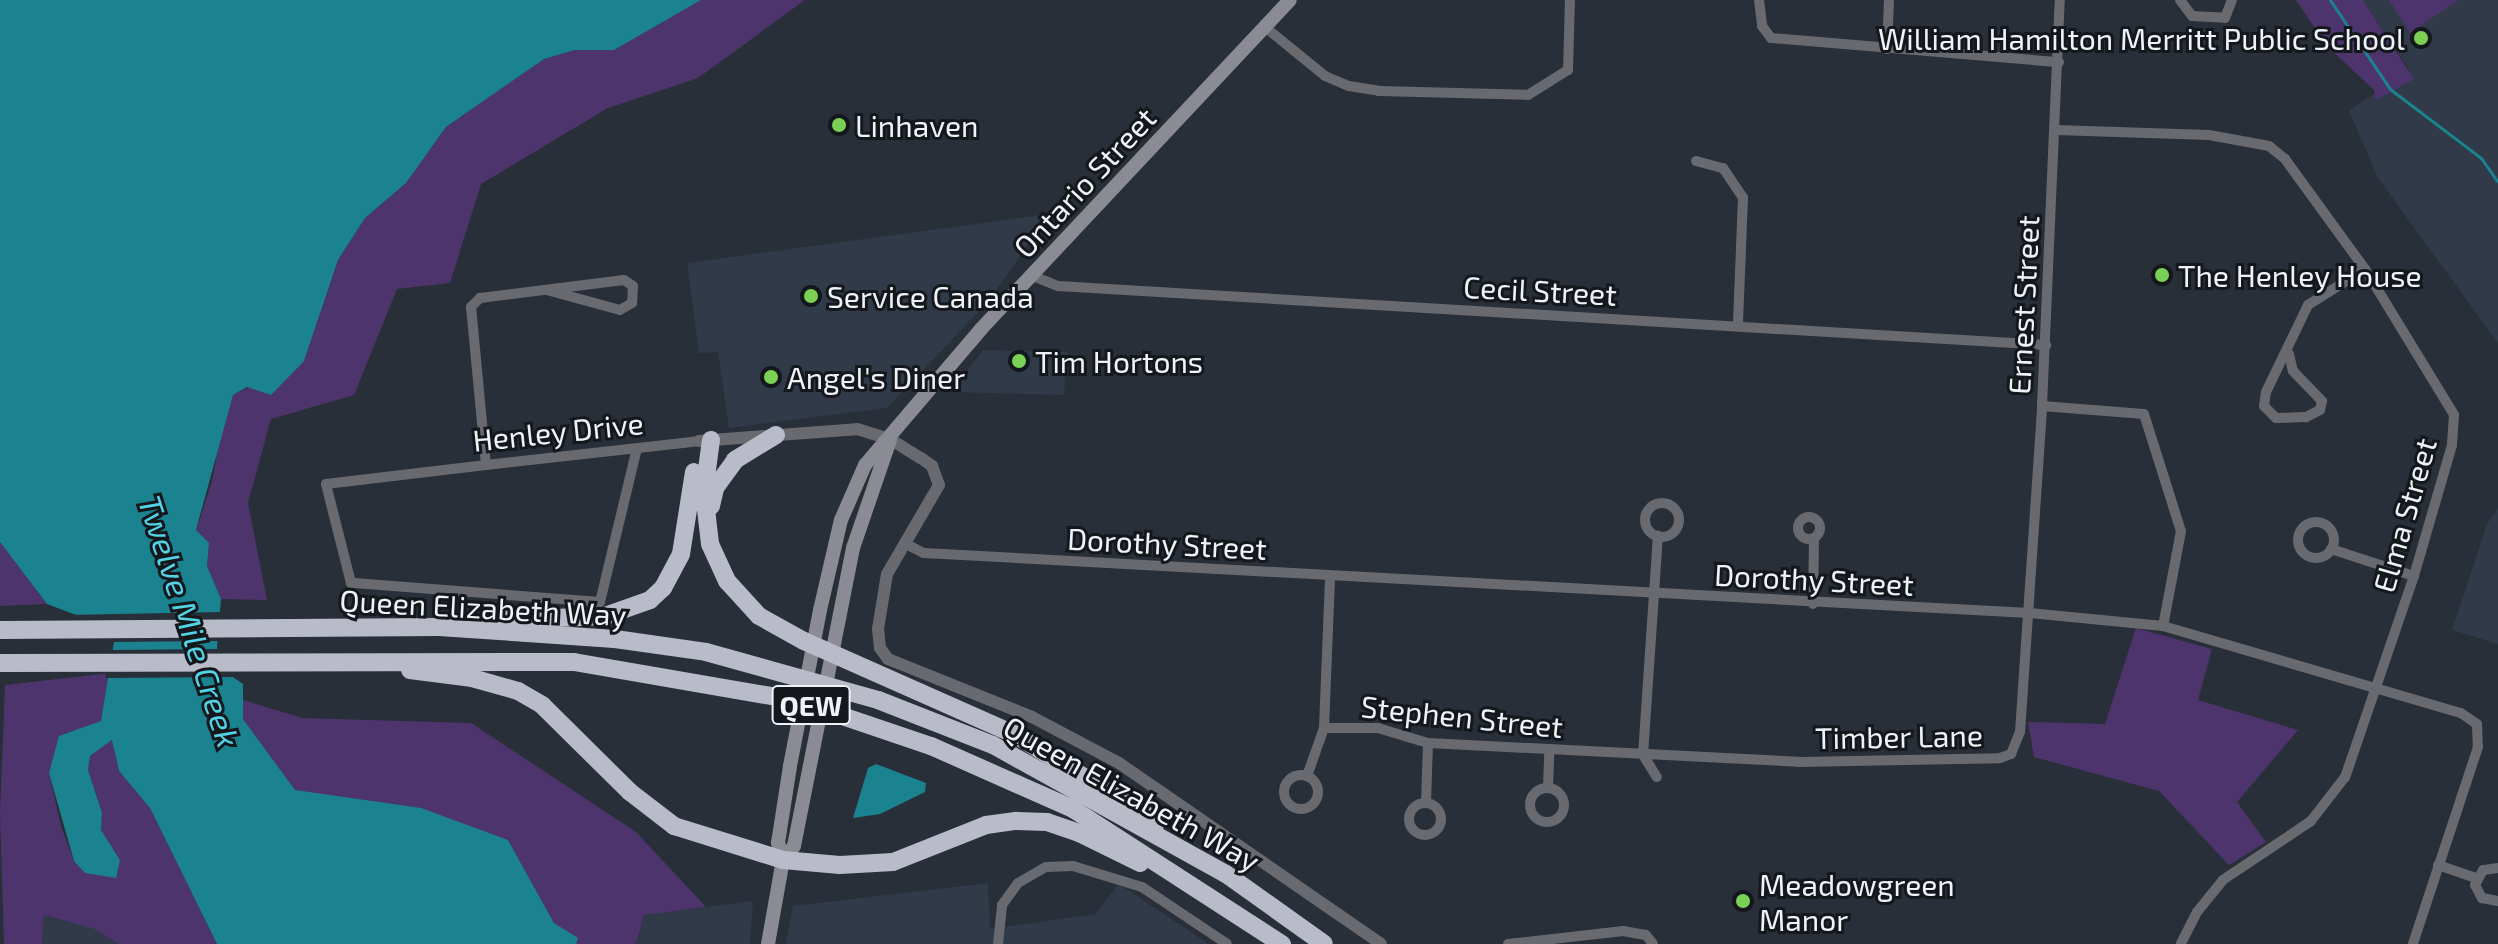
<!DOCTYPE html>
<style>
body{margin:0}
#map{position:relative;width:2498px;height:944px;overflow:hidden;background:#282f38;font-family:"Exo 2",sans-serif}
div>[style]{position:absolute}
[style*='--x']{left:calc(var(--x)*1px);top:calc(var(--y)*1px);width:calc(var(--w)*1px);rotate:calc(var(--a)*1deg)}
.built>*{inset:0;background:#303a48}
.green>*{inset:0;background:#4d346c}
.water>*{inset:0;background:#1b8390}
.pier>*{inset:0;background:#282f38}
.stream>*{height:3px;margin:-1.5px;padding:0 1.5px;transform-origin:1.5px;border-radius:1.5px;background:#1b8390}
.minor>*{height:10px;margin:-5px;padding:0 5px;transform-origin:5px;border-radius:5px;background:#696a6f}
.minor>.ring{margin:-5px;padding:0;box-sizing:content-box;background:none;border:10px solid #696a6f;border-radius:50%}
.tertiary>*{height:12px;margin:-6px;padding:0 6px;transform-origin:6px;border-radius:6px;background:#696a6f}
.secondary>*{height:14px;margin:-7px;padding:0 7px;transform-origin:7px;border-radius:7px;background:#8a8b93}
.motorway>*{height:18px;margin:-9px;padding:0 9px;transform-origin:9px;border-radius:9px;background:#b9bbc9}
.dots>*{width:22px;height:22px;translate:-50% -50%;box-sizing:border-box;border:4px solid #14171b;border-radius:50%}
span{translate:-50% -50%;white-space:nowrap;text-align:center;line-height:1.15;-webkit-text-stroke:6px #14171b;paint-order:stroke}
.shield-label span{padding:2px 6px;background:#14171b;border:2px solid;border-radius:6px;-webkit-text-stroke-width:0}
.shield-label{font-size:28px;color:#eff3f9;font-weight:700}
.poi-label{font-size:30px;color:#eff3f9}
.right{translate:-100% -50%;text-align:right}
.left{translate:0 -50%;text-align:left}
.street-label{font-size:30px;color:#eff3f9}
.water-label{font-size:32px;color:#53d3e5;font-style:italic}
</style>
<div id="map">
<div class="built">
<div style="clip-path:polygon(2363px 0,2498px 0,2498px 343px,2378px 178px,2349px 111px,2409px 69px)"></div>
<div style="clip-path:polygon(1049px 214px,988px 302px,887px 408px,729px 428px,718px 352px,699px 353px,687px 263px)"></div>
<div style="clip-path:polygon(983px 350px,1067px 352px,1064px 395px,951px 392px)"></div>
<div style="clip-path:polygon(2498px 508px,2498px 644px,2452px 630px,2487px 524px)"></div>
<div style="clip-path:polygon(988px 883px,990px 929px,1095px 914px,1119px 884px,1209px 944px,786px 944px,793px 906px)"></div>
<div style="clip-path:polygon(753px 901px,750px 944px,636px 944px,644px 915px)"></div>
<div style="clip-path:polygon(44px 915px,94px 929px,119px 944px,42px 944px)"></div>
</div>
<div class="green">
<div style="clip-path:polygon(701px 0,805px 0,698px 78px,608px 108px,481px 184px,450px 283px,397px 289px,354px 395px,271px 419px,248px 503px,267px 600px,221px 599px,207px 566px,209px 543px,196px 531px,212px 481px,225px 412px,233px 395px,304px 361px,338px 260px,365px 218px,406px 183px,446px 127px,544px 59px,575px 50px,614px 50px)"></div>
<div style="clip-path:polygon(2296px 0,2363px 0,2414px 79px,2376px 100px,2374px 90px,2327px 46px)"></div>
<div style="clip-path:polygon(2389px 0,2459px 0,2410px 33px)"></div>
<div style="clip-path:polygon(0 542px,47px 604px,0 606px)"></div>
<div style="clip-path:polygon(2136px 628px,2212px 649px,2198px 700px,2298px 730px,2237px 802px,2266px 842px,2229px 865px,2159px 791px,2034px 757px,2028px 722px,2105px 724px)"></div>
<div style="clip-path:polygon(110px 673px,101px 721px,77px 734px,66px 733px,49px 773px,61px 826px,74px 861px,120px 860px,101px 830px,102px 813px,88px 770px,90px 756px,112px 740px,119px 771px,150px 808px,217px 944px,119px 944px,94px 929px,44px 915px,42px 944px,4px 944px,0 813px,5px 685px)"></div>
<div style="clip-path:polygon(240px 699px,302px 718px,471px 723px,636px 832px,706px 907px,644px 915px,636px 944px,576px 944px,577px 938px,554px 923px,508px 840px,295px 790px,243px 719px)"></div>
</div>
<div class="water">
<div style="clip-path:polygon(0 0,701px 0,614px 50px,575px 50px,544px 59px,446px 127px,406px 183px,365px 218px,338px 260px,304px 361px,271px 395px,247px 387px,233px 395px,196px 530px,209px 543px,207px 566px,221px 599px,217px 647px,221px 669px,243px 684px,243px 719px,295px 790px,421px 808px,508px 840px,554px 923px,578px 938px,576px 944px,217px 944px,150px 808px,119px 771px,112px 740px,90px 756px,88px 770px,102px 813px,101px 830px,120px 860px,116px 878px,85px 873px,74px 861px,49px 773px,59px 736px,101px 721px,116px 630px,47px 604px,0 542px)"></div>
<div style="clip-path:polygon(876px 764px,926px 783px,925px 792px,880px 814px,853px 818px,868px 768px)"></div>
</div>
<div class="pier">
<div style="clip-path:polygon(224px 612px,221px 641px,111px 642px,112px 633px,64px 615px)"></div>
<div style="clip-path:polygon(221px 649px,225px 666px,240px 677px,105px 678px,110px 650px)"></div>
</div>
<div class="stream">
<div style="--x:2330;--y:0;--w:107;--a:56"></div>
<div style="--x:2390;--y:89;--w:114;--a:37.2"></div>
<div style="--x:2481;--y:158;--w:29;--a:55"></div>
</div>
<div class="minor">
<div style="--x:1759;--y:0;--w:26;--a:83"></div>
<div style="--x:1762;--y:26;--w:15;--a:53"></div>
<div style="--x:1771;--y:38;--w:289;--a:4.8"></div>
<div style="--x:2180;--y:0;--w:20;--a:53"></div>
<div style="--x:2192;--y:16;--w:33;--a:3"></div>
<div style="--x:2225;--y:18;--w:19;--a:-69"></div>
<div style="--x:1265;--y:27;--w:77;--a:39.2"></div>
<div style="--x:1325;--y:76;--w:26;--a:23"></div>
<div style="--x:1349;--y:86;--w:30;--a:9"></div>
<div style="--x:1379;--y:91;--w:149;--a:1.5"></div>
<div style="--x:1528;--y:95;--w:47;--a:-32"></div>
<div style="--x:1568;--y:70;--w:70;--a:-88.4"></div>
<div style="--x:1887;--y:49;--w:49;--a:-87.7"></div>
<div style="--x:2056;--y:130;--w:153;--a:1.9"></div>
<div style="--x:2209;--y:135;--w:61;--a:10.4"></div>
<div style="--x:2269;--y:146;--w:21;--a:39"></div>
<div style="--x:2285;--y:159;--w:136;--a:54"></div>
<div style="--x:2365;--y:269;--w:171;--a:58.6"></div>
<div style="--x:2454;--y:415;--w:30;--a:94"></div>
<div style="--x:2452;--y:445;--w:136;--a:106.2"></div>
<div style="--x:2414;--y:576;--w:213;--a:108.9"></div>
<div style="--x:2345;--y:777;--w:56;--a:127.7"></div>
<div style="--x:2311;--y:821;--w:106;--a:146.2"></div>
<div style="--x:2223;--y:880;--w:41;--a:129.1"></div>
<div style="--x:2197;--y:912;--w:36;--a:117"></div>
<div style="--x:1696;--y:161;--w:28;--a:15"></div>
<div style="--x:1723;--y:168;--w:36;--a:56"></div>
<div style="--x:1743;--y:198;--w:126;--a:92.3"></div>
<div style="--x:1033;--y:276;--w:27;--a:22"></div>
<div style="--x:1058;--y:286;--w:990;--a:3.42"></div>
<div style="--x:2289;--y:354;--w:17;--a:77"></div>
<div style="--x:2293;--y:371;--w:42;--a:46"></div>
<div style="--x:2322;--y:401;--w:9;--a:103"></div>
<div style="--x:2320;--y:410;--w:16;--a:153"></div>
<div style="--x:2306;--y:417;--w:30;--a:178"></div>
<div style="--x:2276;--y:418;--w:17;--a:-135"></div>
<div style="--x:2264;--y:406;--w:14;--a:-82"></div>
<div style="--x:2266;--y:392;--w:97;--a:-64.2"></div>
<div style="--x:2308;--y:305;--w:67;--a:-32.3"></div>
<div style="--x:2042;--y:406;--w:102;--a:4.5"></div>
<div style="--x:2144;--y:414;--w:123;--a:72.5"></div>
<div style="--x:2181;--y:531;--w:97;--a:100.7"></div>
<div style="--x:637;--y:448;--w:158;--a:103.5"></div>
<div style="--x:600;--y:602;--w:250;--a:-175.6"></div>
<div style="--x:351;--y:583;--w:102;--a:-104.2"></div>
<div style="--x:326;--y:484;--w:161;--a:-6.8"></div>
<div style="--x:486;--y:465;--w:198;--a:-6.4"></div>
<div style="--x:683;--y:443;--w:16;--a:-7"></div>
<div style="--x:486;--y:465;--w:159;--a:-95.4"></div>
<div style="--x:471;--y:307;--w:13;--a:-45"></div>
<div style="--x:480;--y:298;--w:145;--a:-7.1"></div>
<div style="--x:624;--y:280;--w:11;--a:34"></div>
<div style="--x:633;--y:286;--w:17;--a:93"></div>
<div style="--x:632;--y:303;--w:14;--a:150"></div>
<div style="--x:620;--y:310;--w:76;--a:-164.7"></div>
<div class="ring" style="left:1645px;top:503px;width:24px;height:24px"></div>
<div class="ring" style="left:1798px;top:517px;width:12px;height:12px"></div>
<div class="ring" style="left:2298px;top:522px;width:26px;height:26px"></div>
<div style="--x:904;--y:543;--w:22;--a:27"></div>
<div style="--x:924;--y:553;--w:1107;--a:3.11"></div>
<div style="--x:2029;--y:613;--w:135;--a:5.5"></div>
<div style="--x:2163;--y:626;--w:310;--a:16.3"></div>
<div style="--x:2461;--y:713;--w:19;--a:35"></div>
<div style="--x:2477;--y:724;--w:23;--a:88"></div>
<div style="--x:2478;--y:747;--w:207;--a:108.3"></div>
<div style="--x:2331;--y:549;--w:87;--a:18"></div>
<div style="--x:1813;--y:604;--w:65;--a:-89.1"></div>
<div style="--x:1324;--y:728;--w:54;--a:0"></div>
<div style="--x:1378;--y:728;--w:52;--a:16.7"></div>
<div style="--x:1428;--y:743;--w:371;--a:2.9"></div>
<div style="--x:1799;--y:762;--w:201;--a:-1.1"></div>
<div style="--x:2000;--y:758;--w:12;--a:-20"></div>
<div style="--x:2011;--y:754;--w:24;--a:-68"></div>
<div style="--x:2020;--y:732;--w:327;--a:-86.1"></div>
<div style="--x:2042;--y:406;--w:406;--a:-87.5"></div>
<div style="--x:1643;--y:755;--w:220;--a:-86.1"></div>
<div style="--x:1643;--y:755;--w:26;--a:58"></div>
<div class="ring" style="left:1284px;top:775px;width:24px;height:24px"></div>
<div style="--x:1307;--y:776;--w:51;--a:-70.5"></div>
<div style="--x:1324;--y:728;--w:152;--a:-87.7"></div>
<div class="ring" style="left:1530px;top:788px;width:24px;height:24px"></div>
<div style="--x:1548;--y:788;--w:38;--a:-88"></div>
<div class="ring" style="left:1409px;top:803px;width:22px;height:22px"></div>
<div style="--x:1426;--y:803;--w:60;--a:-88.1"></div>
<div style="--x:2438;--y:865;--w:40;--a:18.9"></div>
<div style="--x:2498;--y:868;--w:15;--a:172"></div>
<div style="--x:2483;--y:870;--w:17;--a:118"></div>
<div style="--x:2475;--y:885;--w:15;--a:62"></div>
<div style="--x:2482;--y:898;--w:16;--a:11"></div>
<div style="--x:998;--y:944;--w:39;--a:-84"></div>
<div style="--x:1002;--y:905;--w:27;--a:-54"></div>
<div style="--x:1018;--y:883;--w:32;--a:-30"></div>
<div style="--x:1046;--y:867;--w:27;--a:-2"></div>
<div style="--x:1073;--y:866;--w:72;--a:16.9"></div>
<div style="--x:1142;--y:887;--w:102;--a:33.8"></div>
<div style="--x:1508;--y:944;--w:116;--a:-6.4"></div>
<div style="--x:1623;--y:931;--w:23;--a:10"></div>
<div style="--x:1646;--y:935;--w:11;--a:52"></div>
</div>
<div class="tertiary">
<div style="--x:699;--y:441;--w:158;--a:-4.3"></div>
<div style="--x:857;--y:429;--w:34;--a:17"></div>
<div style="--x:890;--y:439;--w:36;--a:32"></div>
<div style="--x:921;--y:458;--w:14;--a:36"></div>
<div style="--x:932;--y:466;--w:20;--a:70"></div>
<div style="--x:939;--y:485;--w:103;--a:120.3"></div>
<div style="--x:887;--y:574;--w:56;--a:99.3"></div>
<div style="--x:878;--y:629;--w:19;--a:84"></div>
<div style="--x:880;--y:648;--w:14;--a:54"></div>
<div style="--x:888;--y:659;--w:155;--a:21.9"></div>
<div style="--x:1032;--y:717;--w:98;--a:27.9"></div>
<div style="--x:1119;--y:763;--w:318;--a:34.6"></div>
</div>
<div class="secondary">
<div style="--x:783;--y:860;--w:18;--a:-52"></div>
<div style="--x:794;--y:846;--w:304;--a:-78.8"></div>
<div style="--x:853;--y:548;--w:114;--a:-71.1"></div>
<div style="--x:768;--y:944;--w:85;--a:-79.9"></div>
<div style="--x:783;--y:860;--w:18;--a:-106"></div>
<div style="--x:778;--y:843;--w:78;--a:-81.1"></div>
<div style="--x:790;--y:766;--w:159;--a:-79.1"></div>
<div style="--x:820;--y:610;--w:92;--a:-76.9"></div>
<div style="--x:841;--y:520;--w:60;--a:-66.4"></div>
<div style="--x:865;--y:465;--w:179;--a:-49.5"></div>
<div style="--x:981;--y:329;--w:451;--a:-46.8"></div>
</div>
<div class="motorway">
<div style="--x:711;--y:440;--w:52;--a:97.7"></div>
<div style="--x:704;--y:492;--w:52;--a:83.4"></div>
<div style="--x:710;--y:544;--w:41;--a:65.3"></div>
<div style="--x:727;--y:581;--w:47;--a:47.6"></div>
<div style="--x:759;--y:616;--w:51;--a:29.1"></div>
<div style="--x:804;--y:641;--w:230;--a:23.9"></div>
<div style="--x:1014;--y:734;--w:168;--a:31.6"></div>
<div style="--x:711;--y:506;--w:18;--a:-77"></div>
<div style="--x:715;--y:488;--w:34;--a:-54"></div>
<div style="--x:735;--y:460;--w:48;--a:-31.4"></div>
<div style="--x:499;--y:620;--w:106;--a:-2.2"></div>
<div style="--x:605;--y:616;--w:48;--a:-19.6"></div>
<div style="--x:650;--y:600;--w:18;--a:-43"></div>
<div style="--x:663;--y:588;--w:38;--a:-62"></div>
<div style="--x:681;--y:554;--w:83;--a:-81"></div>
<div style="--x:0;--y:630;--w:439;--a:-0.4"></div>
<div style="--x:439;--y:627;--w:176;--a:3.9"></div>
<div style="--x:615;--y:639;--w:92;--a:8.1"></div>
<div style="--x:706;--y:652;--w:179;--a:15.6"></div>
<div style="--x:878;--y:700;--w:123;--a:21.4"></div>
<div style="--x:993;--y:745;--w:266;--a:29"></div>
<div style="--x:1226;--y:874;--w:120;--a:35.5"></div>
<div style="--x:0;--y:663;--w:574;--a:-0.1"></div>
<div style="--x:574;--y:662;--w:224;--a:9.8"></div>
<div style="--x:795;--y:700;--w:144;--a:18.7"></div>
<div style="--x:931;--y:746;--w:155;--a:23.9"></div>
<div style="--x:1073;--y:809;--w:249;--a:32.9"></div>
<div style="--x:410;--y:670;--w:63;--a:7.4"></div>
<div style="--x:472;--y:678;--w:48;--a:15.8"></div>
<div style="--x:518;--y:691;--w:28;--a:30"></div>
<div style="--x:542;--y:705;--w:124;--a:44.7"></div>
<div style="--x:630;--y:792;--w:56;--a:37.7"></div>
<div style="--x:674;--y:826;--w:114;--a:17.3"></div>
<div style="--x:783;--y:860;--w:57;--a:5"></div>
<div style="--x:840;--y:865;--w:53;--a:-3.2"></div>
<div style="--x:893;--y:862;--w:100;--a:-21.7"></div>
<div style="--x:986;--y:825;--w:30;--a:-8"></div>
<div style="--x:1016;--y:821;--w:31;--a:2"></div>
<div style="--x:1047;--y:822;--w:34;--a:19"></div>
<div style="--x:1079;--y:833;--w:68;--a:26.2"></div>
</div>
<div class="dots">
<div style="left:2421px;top:38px;background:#7bd155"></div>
<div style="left:839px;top:125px;background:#7bd155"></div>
<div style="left:2162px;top:275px;background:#7bd155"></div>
<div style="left:811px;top:296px;background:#7bd155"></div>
<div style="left:1019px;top:361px;background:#7bd155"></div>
<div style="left:771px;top:377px;background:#7bd155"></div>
<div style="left:1743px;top:901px;background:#7bd155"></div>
</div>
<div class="shield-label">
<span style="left:811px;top:705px">QEW</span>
</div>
<div class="poi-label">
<span class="right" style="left:2405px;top:38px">William Hamilton Merritt Public School</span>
<span class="left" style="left:855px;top:125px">Linhaven</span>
<span class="left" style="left:2178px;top:275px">The Henley House</span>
<span class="left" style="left:827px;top:296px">Service Canada</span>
<span class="left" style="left:1035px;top:361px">Tim Hortons</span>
<span class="left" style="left:787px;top:377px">Angel's Diner</span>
<span class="left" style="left:1759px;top:901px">Meadowgreen<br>Manor</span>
</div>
<div class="street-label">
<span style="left:1084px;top:182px;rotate:-47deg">Ontario Street</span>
<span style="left:1540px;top:290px;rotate:3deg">Cecil Street</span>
<span style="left:2023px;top:305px;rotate:-87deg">Ernest Street</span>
<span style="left:558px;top:431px;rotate:-6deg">Henley Drive</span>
<span style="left:2404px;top:515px;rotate:-74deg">Elma Street</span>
<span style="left:1167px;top:543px;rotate:3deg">Dorothy Street</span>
<span style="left:1814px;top:579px;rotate:3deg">Dorothy Street</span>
<span style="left:483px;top:607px;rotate:3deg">Queen Elizabeth Way</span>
<span style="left:1462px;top:716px;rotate:6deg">Stephen Street</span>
<span style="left:1899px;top:736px;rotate:-1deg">Timber Lane</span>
<span style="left:1132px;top:793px;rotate:29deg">Queen Elizabeth Way</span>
</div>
<div class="water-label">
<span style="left:190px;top:621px;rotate:72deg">Twelve Mile Creek</span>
</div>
</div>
